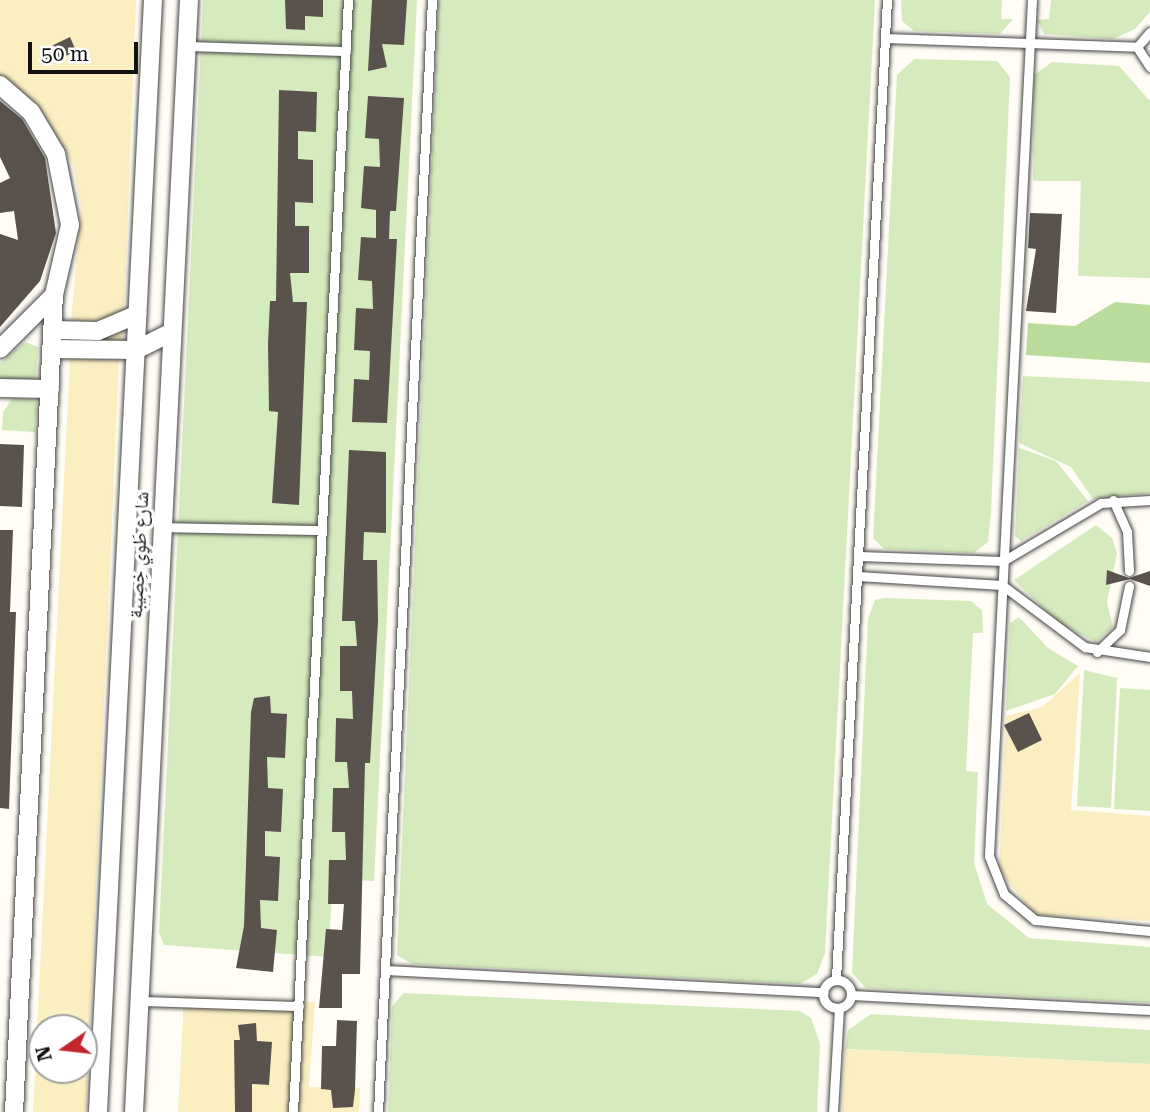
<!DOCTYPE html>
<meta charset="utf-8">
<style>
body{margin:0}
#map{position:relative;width:1150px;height:1112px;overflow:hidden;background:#fffdf5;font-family:"Roboto Serif","Noto Naskh Arabic",serif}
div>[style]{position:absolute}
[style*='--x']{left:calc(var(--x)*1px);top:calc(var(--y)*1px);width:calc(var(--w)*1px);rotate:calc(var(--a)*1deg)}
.green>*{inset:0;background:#d5ebbd}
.forest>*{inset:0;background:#b9dc9c}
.sand>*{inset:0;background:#fbeec1}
.building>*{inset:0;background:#5a524d}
.roads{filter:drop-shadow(0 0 2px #444) drop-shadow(0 0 2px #444)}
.service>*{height:9px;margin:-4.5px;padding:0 4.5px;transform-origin:4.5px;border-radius:4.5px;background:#fff}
.service>.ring{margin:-4.5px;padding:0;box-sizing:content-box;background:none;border:9px solid #fff;border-radius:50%}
.minor>*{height:18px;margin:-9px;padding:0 9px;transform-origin:9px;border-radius:9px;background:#fff}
span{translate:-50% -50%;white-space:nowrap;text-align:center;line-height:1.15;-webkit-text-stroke:7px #fff;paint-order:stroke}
.street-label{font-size:19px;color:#111}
.north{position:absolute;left:28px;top:1014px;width:70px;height:70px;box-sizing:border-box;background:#fff;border:2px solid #a0a0a0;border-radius:50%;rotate:256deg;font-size:19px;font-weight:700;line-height:28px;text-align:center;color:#111}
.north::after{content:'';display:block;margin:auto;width:24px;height:32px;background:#c4262e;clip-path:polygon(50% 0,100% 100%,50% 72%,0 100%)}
.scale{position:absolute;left:28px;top:42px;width:110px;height:32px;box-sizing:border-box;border:4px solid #111;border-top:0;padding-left:9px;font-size:21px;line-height:24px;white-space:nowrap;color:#111;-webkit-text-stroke:5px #fff;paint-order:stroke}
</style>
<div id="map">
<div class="green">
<div style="clip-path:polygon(203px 0,417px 0,374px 881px,333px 879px,328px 957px,164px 945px,159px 933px)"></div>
<div style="clip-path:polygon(439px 0,875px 0,825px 953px,817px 974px,800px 984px,412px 964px,397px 955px)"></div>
<div style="clip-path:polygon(901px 0,1002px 0,1001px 19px,1013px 19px,1000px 34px,914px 31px,902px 21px)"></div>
<div style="clip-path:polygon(1051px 0,1150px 0,1150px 12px,1135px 29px,1113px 39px,1044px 34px,1037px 20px,1049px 19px)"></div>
<div style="clip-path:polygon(914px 59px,997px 61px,1010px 77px,991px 512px,988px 542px,974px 553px,884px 549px,873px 538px,897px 75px)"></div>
<div style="clip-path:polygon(1052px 62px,1119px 66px,1150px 101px,1150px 278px,1078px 276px,1081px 181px,1033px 181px,1034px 75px)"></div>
<div style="clip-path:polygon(25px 342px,38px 347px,36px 382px,0 382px,0 363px)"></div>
<div style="clip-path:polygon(1023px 376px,1150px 382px,1150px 493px,1093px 499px,1071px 467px,1019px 443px)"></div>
<div style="clip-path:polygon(13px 398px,37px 399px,35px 432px,2px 430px,3px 412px)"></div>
<div style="clip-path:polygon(1019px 448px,1056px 461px,1088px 501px,1021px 541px,1015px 536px)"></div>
<div style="clip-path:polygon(1096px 525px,1112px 538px,1117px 553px,1107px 602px,1113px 627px,1096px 642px,1058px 622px,1014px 580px)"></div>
<div style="clip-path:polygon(884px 598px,971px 601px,982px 610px,983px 633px,973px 633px,966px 771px,978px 772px,974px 863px,987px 904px,1029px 938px,1150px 947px,1150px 1003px,866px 988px,852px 973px,868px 619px,875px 600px)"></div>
<div style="clip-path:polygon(1019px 617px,1048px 648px,1078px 666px,1055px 694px,1006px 711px,1010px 623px)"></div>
<div style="clip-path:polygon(1084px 670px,1117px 678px,1111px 808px,1077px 806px)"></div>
<div style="clip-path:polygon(1120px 688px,1150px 690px,1150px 811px,1114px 809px)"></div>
<div style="clip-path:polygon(404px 993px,800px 1011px,811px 1018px,820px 1044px,817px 1112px,388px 1112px,392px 1006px)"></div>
<div style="clip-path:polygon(871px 1014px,1150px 1030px,1150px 1064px,845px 1049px,848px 1030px)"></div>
</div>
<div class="forest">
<div style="clip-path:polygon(1115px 302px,1150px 305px,1150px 363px,1026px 355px,1028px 323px,1075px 326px)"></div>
</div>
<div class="sand">
<div style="clip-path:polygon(0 0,136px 0,123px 341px,113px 346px,69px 344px,81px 207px,73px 165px,42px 111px,0 75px)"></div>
<div style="clip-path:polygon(evenodd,70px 358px,119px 360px,86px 1112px,33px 1112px,70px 358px,42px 1028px,84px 1028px,84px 1070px,42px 1070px,42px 1028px)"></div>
<div style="clip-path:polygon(1080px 673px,1071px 810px,1150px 816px,1150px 921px,1034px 914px,999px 870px,1006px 716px,1042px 707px)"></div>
<div style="clip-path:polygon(184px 996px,315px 1002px,309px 1087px,360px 1088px,359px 1112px,178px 1112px)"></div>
<div style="clip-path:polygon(845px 1049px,1150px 1064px,1150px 1112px,842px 1112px)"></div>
</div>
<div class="building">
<div style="clip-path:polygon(285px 0,323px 0,323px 17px,305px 16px,305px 30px,286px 29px)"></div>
<div style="clip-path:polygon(372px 0,407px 0,404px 45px,382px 44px,387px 67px,368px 71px)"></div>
<div style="clip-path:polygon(70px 37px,76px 51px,47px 65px,41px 51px)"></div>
<div style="clip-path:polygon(279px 90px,317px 92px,316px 132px,298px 131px,298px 159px,313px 160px,313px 203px,295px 202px,295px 226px,309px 226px,309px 273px,290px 273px,293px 302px,307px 302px,299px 505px,272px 503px,278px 412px,269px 411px,268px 343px,270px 301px,276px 301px)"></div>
<div style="clip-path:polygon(368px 96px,404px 98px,396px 211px,390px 211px,389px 239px,397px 239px,387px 423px,352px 422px,354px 379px,369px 380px,370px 351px,354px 350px,356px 308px,373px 309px,372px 281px,358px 280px,361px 237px,376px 238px,376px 210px,361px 208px,364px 166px,380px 167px,379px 139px,365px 138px)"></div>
<div style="clip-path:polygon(0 101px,22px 119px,45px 158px,56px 233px,40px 281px,0 327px,0 234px,18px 240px,14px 211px,0 213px,0 183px,10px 178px,0 157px)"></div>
<div style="clip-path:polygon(1030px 213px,1062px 214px,1056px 313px,1026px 311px,1036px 249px,1028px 248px)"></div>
<div style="clip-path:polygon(0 444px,24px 445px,22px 507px,0 506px)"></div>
<div style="clip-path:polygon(349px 450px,386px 452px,386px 533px,364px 532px,363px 560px,377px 560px,378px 621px,370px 763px,365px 763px,360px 974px,342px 974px,342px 1008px,319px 1008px,326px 929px,342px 930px,344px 904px,328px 904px,329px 860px,346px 860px,345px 832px,332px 832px,333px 788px,349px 788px,347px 762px,335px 762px,336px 718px,353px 719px,352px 691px,340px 691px,340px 646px,357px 646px,355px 621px,342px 621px)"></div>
<div style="clip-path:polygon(0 530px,13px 530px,10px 612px,16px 612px,9px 809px,0 808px)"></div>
<div style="clip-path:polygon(1107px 570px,1129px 578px,1150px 571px,1150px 586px,1130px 579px,1106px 585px)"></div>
<div style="clip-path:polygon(270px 696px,271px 713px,287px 714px,285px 758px,267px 757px,268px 788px,283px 789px,281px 832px,265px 831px,265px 856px,280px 857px,278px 901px,260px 900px,261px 928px,277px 930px,273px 972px,236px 968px,244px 926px,251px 712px,254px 698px)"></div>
<div style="clip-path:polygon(1029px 713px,1042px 740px,1018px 752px,1004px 725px)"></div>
<div style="clip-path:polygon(337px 1020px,357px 1021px,355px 1090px,353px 1107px,333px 1108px,331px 1090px,321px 1089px,322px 1046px,336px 1046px)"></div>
<div style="clip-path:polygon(256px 1023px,257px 1041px,272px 1042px,269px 1085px,252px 1084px,252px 1112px,235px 1112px,234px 1040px,240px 1040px,238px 1025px)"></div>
</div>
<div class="roads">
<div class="service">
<div style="--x:1032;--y:0;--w:857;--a:92.88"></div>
<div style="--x:989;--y:856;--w:41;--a:68.5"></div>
<div style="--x:1004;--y:894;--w:40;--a:40"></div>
<div style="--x:1035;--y:920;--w:116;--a:5.5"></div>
<div style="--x:1150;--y:32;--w:20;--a:131"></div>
<div style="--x:1137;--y:47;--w:24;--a:57"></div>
<div style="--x:885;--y:38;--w:252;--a:2"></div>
<div style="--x:186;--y:46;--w:160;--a:1.8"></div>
<div style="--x:1113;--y:500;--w:35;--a:66"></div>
<div style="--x:1127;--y:532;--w:39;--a:87"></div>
<div style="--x:162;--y:527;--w:160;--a:1.1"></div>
<div style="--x:859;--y:556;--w:144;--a:2"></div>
<div style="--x:1003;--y:561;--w:114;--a:-30.6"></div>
<div style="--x:1101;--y:503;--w:49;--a:-3.5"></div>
<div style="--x:858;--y:576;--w:144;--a:3.6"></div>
<div style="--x:1002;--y:585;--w:104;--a:36.8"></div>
<div style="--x:1085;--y:647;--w:66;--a:8.7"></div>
<div style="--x:1097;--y:652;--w:32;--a:-44"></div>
<div style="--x:1120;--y:630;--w:45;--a:-78.4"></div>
<div style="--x:385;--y:970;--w:439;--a:2.9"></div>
<div style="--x:836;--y:979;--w:980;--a:-87.02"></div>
<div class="ring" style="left:823px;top:980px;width:19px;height:19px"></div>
<div style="--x:851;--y:995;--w:299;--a:2.9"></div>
<div style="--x:140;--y:1001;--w:159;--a:1.8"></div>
<div style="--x:293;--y:1112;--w:1113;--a:-87.17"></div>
<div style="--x:378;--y:1112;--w:1113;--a:-87.22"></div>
<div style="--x:833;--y:1112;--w:104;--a:-86.7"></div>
</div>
<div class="minor">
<div style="--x:0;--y:85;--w:41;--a:41.1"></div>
<div style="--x:31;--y:112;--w:49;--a:59.2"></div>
<div style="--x:56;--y:154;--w:72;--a:78.8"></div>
<div style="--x:70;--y:225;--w:72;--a:102.9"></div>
<div style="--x:54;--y:295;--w:76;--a:135"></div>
<div style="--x:52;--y:330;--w:46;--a:1.2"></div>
<div style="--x:98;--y:331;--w:43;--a:-23"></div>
<div style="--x:52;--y:349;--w:84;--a:0.7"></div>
<div style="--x:136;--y:350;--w:40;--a:-26.6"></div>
<div style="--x:0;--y:388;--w:50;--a:1.1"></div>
<div style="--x:14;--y:1112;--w:818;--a:-87.2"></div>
<div style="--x:98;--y:1112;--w:1113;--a:-87.17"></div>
<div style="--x:134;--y:1112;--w:1113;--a:-87.17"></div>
</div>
</div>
<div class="street-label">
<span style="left:139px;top:555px;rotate:-87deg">شارع طَوِي خِصِيبة</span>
</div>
<div class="north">N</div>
<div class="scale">50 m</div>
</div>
